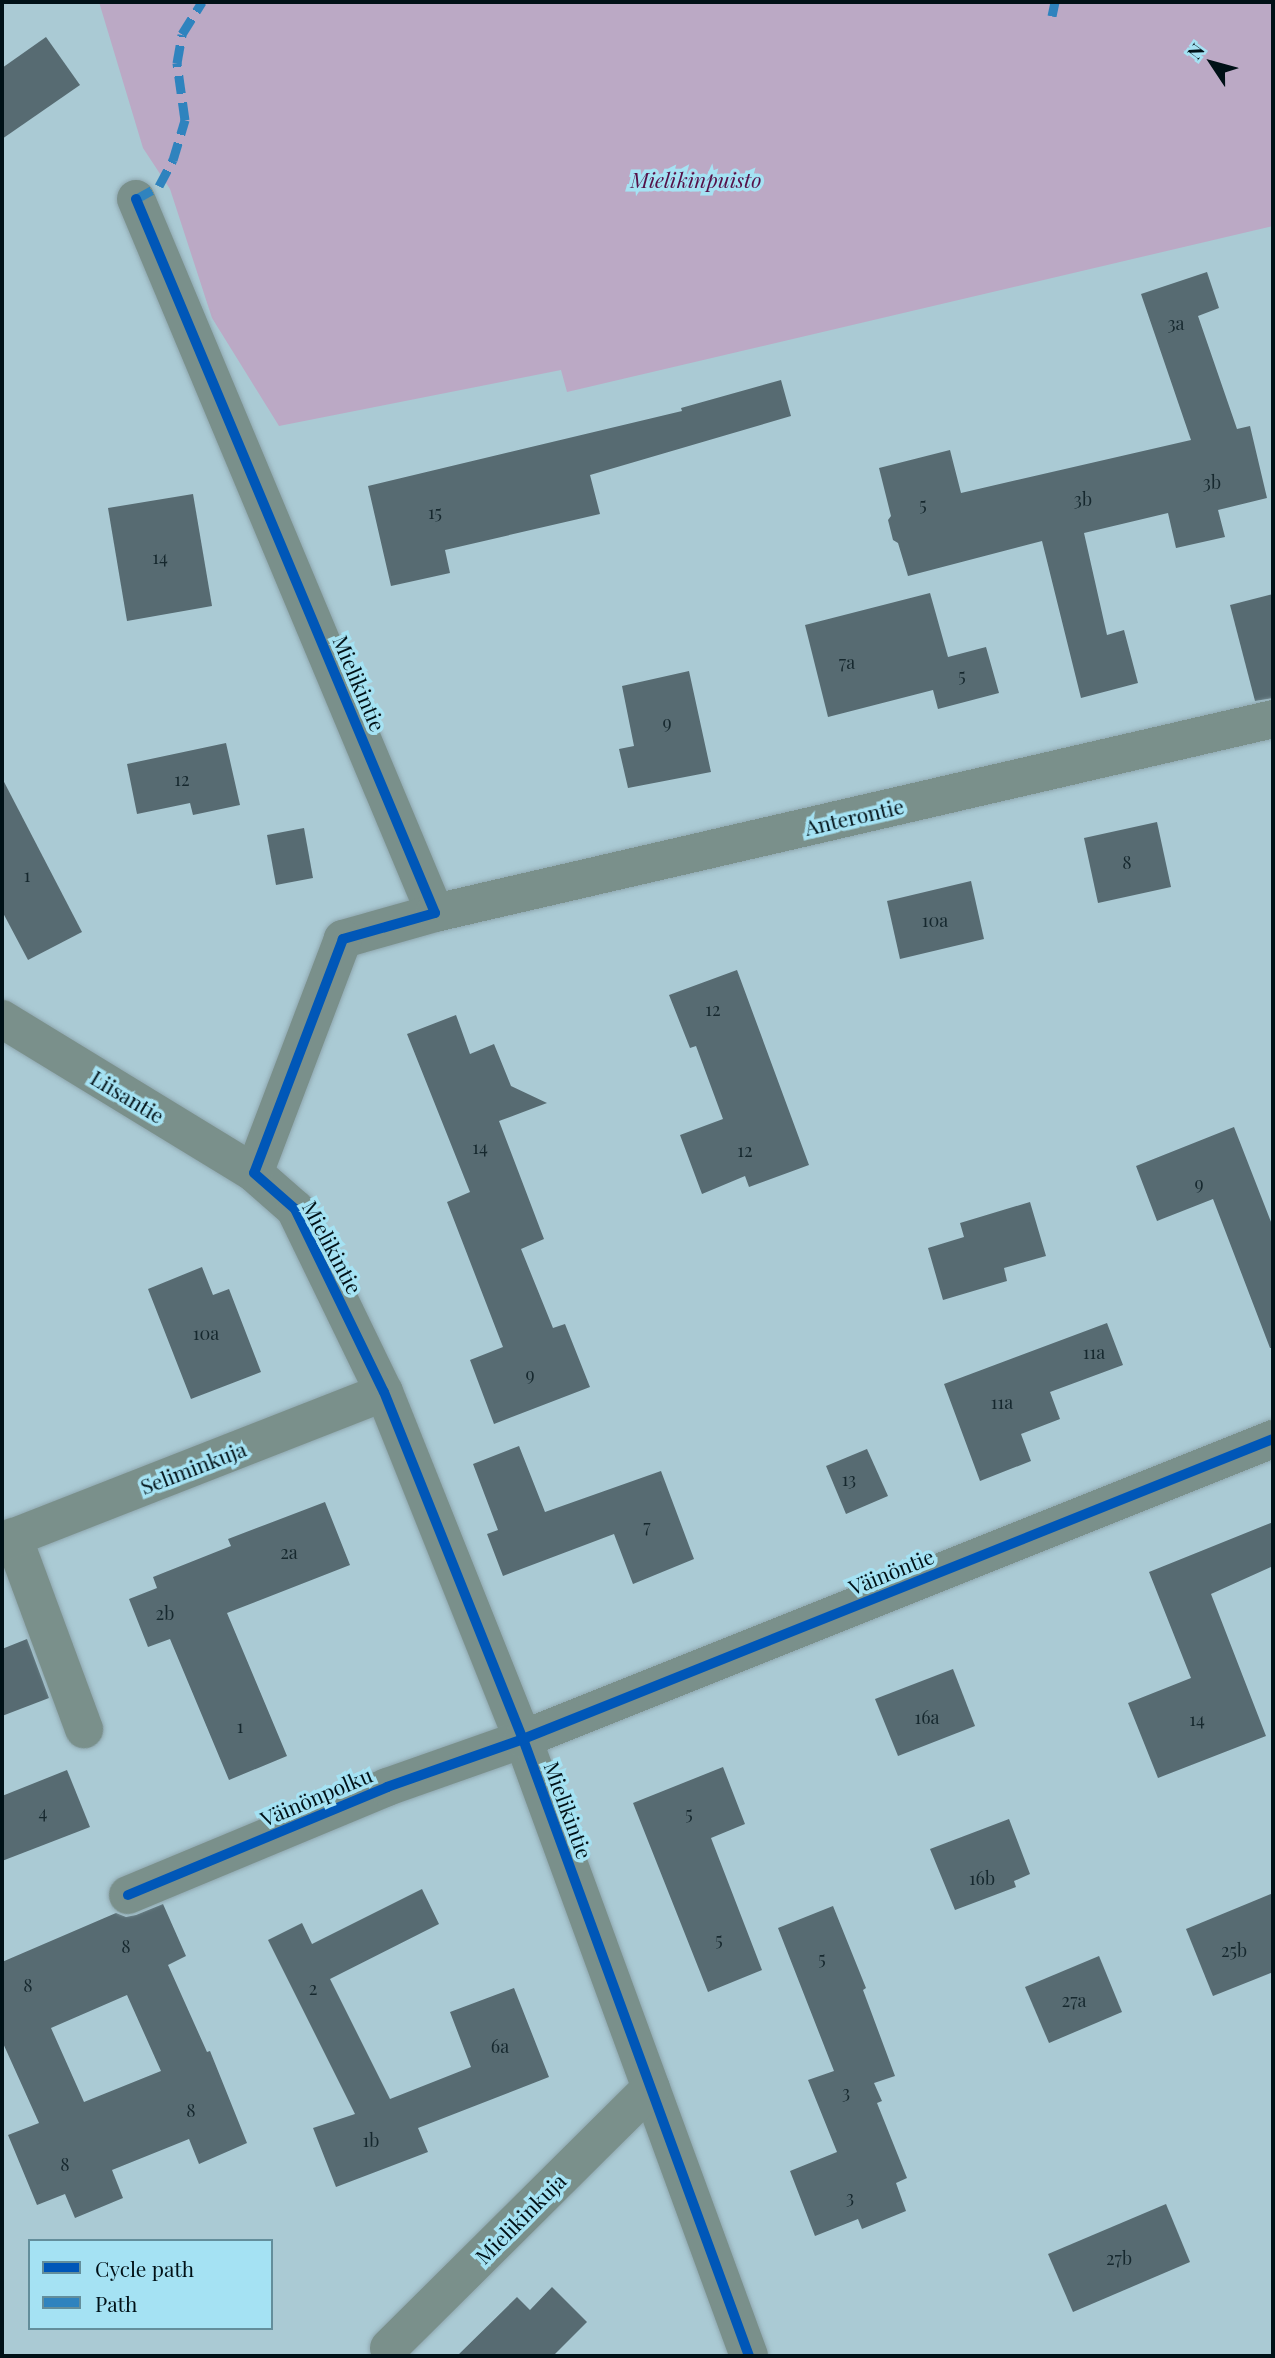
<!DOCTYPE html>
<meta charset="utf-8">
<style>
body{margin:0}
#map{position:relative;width:1275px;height:2358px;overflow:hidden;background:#aacad4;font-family:"Playfair Display",serif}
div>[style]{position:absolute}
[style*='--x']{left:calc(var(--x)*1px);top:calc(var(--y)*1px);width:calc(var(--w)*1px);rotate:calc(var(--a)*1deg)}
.green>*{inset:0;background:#bba9c5}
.building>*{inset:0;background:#576b72}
.roads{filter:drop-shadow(0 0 2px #8fa7af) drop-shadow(0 0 2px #8fa7af)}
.minor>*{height:38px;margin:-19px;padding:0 19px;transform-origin:19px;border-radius:19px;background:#7a908b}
.quiet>*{height:9px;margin-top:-4.5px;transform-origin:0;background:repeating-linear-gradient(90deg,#2f83be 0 18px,transparent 0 27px)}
.cycleway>*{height:10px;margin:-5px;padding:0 5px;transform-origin:5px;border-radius:5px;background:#0057b8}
span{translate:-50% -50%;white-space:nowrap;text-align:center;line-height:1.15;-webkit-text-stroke:7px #a5e2f3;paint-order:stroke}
.number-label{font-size:18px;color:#16282e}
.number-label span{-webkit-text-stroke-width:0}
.park-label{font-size:21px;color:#551148;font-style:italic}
.street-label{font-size:21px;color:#001117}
.frame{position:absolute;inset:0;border:4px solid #001117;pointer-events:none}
.legend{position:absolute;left:28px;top:2239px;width:245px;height:91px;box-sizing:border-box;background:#a5e2f3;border:2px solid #638e9b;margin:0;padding:9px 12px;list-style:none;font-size:21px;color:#001117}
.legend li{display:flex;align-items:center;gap:14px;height:35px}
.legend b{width:35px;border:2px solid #638e9b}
.north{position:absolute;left:1177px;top:28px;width:70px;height:70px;-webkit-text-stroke:5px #a5e2f3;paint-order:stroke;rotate:306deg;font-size:19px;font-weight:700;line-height:28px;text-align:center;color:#001117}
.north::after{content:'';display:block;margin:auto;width:24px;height:32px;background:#001117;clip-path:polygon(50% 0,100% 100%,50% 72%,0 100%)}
</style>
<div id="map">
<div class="green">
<div style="clip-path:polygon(99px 2px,1273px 2px,1273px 226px,567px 392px,561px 370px,279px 426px,212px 318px,170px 189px,143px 148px)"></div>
</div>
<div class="building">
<div style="clip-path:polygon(46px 37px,80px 85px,2px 139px,2px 68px)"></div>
<div style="clip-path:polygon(1207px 272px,1219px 308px,1198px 316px,1237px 429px,1250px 426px,1267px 498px,1218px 510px,1225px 537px,1176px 548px,1168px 513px,1084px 533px,1107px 635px,1124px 630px,1138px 683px,1081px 698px,1042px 541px,908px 576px,898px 543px,893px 540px,888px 520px,891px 516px,879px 468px,950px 450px,961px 493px,1191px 440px,1141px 294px)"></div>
<div style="clip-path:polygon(781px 380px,791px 416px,590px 475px,600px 514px,445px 550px,450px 573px,391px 586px,368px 486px,682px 411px,681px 408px)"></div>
<div style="clip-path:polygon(193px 494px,212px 606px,127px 621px,108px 508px)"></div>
<div style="clip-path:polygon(930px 593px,948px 657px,986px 647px,999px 693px,938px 709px,933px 690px,828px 717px,805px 625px)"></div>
<div style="clip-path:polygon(1273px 594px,1273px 698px,1255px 701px,1230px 605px)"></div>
<div style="clip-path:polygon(689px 671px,711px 772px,628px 788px,619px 749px,634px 746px,622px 686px)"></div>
<div style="clip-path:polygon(226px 743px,240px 805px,193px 815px,190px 803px,137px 814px,127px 764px)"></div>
<div style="clip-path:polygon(2px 778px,82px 932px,28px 960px,2px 911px)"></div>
<div style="clip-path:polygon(1157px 822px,1171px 887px,1098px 903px,1084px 838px)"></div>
<div style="clip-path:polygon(304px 828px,313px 878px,276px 885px,267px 835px)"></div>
<div style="clip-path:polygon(971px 881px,984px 939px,900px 959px,887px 901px)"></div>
<div style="clip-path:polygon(737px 970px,809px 1165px,749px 1187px,745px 1176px,702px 1194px,680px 1135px,723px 1119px,696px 1046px,690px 1048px,669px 995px)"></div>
<div style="clip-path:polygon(456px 1015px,470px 1054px,494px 1044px,511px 1086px,547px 1103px,499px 1121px,544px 1239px,521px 1249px,553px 1328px,565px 1324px,590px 1387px,494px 1424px,470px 1360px,503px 1347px,447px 1202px,470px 1192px,407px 1034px)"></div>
<div style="clip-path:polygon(1234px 1127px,1273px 1227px,1273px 1348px,1270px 1348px,1213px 1199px,1157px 1221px,1136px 1166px)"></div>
<div style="clip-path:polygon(1030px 1202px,1046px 1256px,1004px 1268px,1007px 1281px,943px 1300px,928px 1248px,964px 1237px,960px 1223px)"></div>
<div style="clip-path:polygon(202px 1267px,213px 1295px,229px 1289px,261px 1372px,191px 1399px,148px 1289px)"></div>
<div style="clip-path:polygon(1107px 1323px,1123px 1365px,1050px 1392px,1060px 1419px,1021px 1434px,1031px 1461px,980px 1481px,944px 1384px)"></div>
<div style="clip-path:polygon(519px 1446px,545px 1512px,661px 1471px,694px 1559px,633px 1584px,614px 1534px,503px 1576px,487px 1534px,498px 1530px,473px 1464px)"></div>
<div style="clip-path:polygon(867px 1449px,888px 1496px,846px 1514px,826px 1466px)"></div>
<div style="clip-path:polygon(325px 1502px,350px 1565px,227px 1613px,287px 1756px,229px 1780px,170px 1639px,148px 1647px,129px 1599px,157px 1588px,153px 1577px,231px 1546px,228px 1539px)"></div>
<div style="clip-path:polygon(1273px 1522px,1273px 1566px,1211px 1594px,1266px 1736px,1158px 1778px,1128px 1703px,1191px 1678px,1149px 1572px)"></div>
<div style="clip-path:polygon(27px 1639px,49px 1698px,2px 1716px,2px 1649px)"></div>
<div style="clip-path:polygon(953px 1669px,975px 1726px,898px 1756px,875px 1699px)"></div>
<div style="clip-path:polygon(723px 1767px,745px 1824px,711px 1838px,762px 1970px,708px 1992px,633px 1803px)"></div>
<div style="clip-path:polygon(67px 1770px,90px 1827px,2px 1861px,2px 1796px)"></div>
<div style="clip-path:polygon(1009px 1819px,1030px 1874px,1014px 1881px,1016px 1887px,955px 1910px,930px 1849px)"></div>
<div style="clip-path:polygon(422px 1889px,439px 1924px,330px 1979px,390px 2099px,471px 2067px,450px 2012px,514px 1988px,549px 2077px,418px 2128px,428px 2152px,336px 2187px,313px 2128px,355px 2114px,268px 1940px,302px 1923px,312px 1944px)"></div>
<div style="clip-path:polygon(1273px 1893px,1273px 1972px,1213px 1996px,1186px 1929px)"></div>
<div style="clip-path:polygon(evenodd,163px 1904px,186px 1956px,168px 1965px,207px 2052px,210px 2051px,247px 2143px,199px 2164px,189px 2139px,112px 2170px,123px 2198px,75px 2218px,65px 2194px,37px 2205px,8px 2135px,39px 2123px,2px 2041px,2px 1962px,116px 1913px,126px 1917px,136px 1915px,163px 1904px,127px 1995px,161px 2071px,84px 2102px,51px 2028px,127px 1995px)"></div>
<div style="clip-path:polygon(833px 1906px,866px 1988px,863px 1990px,895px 2076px,874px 2083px,882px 2101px,877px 2103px,907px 2178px,896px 2183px,906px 2211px,862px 2229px,858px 2219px,815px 2236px,790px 2171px,837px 2152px,808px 2080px,834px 2071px,778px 1928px)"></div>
<div style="clip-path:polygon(1099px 1956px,1122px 2012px,1049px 2043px,1025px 1987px)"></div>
<div style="clip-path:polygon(1166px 2204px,1190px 2262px,1073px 2312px,1048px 2254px)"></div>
<div style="clip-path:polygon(552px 2287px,587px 2322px,553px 2356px,457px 2356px,517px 2297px,530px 2310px)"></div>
</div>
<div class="roads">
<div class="minor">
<div style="--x:136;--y:199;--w:774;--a:67.28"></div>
<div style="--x:435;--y:913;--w:96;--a:164.2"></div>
<div style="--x:343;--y:939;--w:250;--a:110.8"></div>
<div style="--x:254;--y:1173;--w:55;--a:41.3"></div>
<div style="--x:295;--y:1209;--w:203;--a:64.1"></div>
<div style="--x:384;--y:1392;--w:374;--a:68.2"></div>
<div style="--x:523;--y:1739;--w:657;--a:69.88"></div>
<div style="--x:435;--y:913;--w:860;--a:-13.03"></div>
<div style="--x:2;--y:1019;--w:295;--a:31.4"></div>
<div style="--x:13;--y:1537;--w:205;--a:69.7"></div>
<div style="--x:2;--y:1542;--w:410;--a:-21.4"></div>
<div style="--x:128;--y:1895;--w:281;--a:-22.6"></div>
<div style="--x:387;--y:1787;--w:144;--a:-19.4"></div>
<div style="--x:523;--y:1739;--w:808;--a:-21.8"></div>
<div style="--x:389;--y:2348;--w:369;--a:-44.8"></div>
</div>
</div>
<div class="quiet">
<div style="--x:1052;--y:16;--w:14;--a:-78"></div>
<div style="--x:136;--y:199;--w:26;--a:-29"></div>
<div style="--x:159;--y:186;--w:30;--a:-62"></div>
<div style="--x:173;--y:160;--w:42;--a:-73.3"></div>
<div style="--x:185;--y:120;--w:58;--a:-98"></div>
<div style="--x:177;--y:63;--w:29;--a:-80"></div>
<div style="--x:182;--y:34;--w:38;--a:-58"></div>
</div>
<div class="cycleway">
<div style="--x:136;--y:199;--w:774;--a:67.28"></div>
<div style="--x:435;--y:913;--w:96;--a:164.2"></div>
<div style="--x:343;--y:939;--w:250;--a:110.8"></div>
<div style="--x:254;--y:1173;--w:55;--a:41.3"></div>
<div style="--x:295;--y:1209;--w:203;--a:64.1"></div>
<div style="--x:384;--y:1392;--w:374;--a:68.2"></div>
<div style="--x:523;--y:1739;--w:657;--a:69.88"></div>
<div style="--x:128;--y:1895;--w:281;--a:-22.6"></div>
<div style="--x:387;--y:1787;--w:144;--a:-19.4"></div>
<div style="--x:523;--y:1739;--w:808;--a:-21.8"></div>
</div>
<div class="number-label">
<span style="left:1176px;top:323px">3a</span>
<span style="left:1212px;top:482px">3b</span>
<span style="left:1083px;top:499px">3b</span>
<span style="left:923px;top:504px">5</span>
<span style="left:435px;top:512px">15</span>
<span style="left:160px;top:557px">14</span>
<span style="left:847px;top:662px">7a</span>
<span style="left:962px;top:675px">5</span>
<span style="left:667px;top:722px">9</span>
<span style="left:182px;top:779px">12</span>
<span style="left:1127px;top:862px">8</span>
<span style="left:27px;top:875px">1</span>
<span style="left:935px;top:920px">10a</span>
<span style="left:713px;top:1009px">12</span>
<span style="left:480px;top:1147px">14</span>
<span style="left:745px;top:1150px">12</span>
<span style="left:1199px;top:1183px">9</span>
<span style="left:206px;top:1333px">10a</span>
<span style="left:1094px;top:1352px">11a</span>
<span style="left:530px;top:1374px">9</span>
<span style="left:1002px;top:1402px">11a</span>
<span style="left:849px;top:1479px">13</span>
<span style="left:647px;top:1526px">7</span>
<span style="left:289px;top:1552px">2a</span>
<span style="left:165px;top:1613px">2b</span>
<span style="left:927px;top:1717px">16a</span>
<span style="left:1197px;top:1719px">14</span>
<span style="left:240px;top:1726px">1</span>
<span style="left:43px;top:1812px">4</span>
<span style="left:689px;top:1813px">5</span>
<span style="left:982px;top:1878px">16b</span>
<span style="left:719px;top:1939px">5</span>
<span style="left:126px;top:1946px">8</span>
<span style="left:1234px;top:1950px">25b</span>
<span style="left:822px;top:1958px">5</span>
<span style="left:28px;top:1985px">8</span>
<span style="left:313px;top:1988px">2</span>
<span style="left:1074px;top:2000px">27a</span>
<span style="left:500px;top:2046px">6a</span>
<span style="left:846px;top:2092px">3</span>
<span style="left:191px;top:2110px">8</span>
<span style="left:371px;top:2140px">1b</span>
<span style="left:65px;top:2164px">8</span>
<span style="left:850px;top:2197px">3</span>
<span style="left:1119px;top:2258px">27b</span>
</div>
<div class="park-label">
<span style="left:696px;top:179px">Mielikinpuisto</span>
</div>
<div class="street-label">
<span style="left:360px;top:683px;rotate:67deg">Mielikintie</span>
<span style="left:854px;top:816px;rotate:-13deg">Anterontie</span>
<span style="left:128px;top:1096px;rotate:31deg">Liisantie</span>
<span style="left:333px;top:1247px;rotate:62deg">Mielikintie</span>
<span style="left:193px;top:1467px;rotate:-21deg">Seliminkuja</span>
<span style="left:891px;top:1571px;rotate:-22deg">Väinöntie</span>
<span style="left:316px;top:1796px;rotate:-23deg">Väinönpolku</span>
<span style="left:569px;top:1810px;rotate:70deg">Mielikintie</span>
<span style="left:520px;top:2218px;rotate:-45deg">Mielikinkuja</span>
</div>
<div class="frame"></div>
<ul class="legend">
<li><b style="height:9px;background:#0057b8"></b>Cycle path</li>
<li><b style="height:9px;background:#2f83be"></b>Path</li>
</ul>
<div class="north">N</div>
</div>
